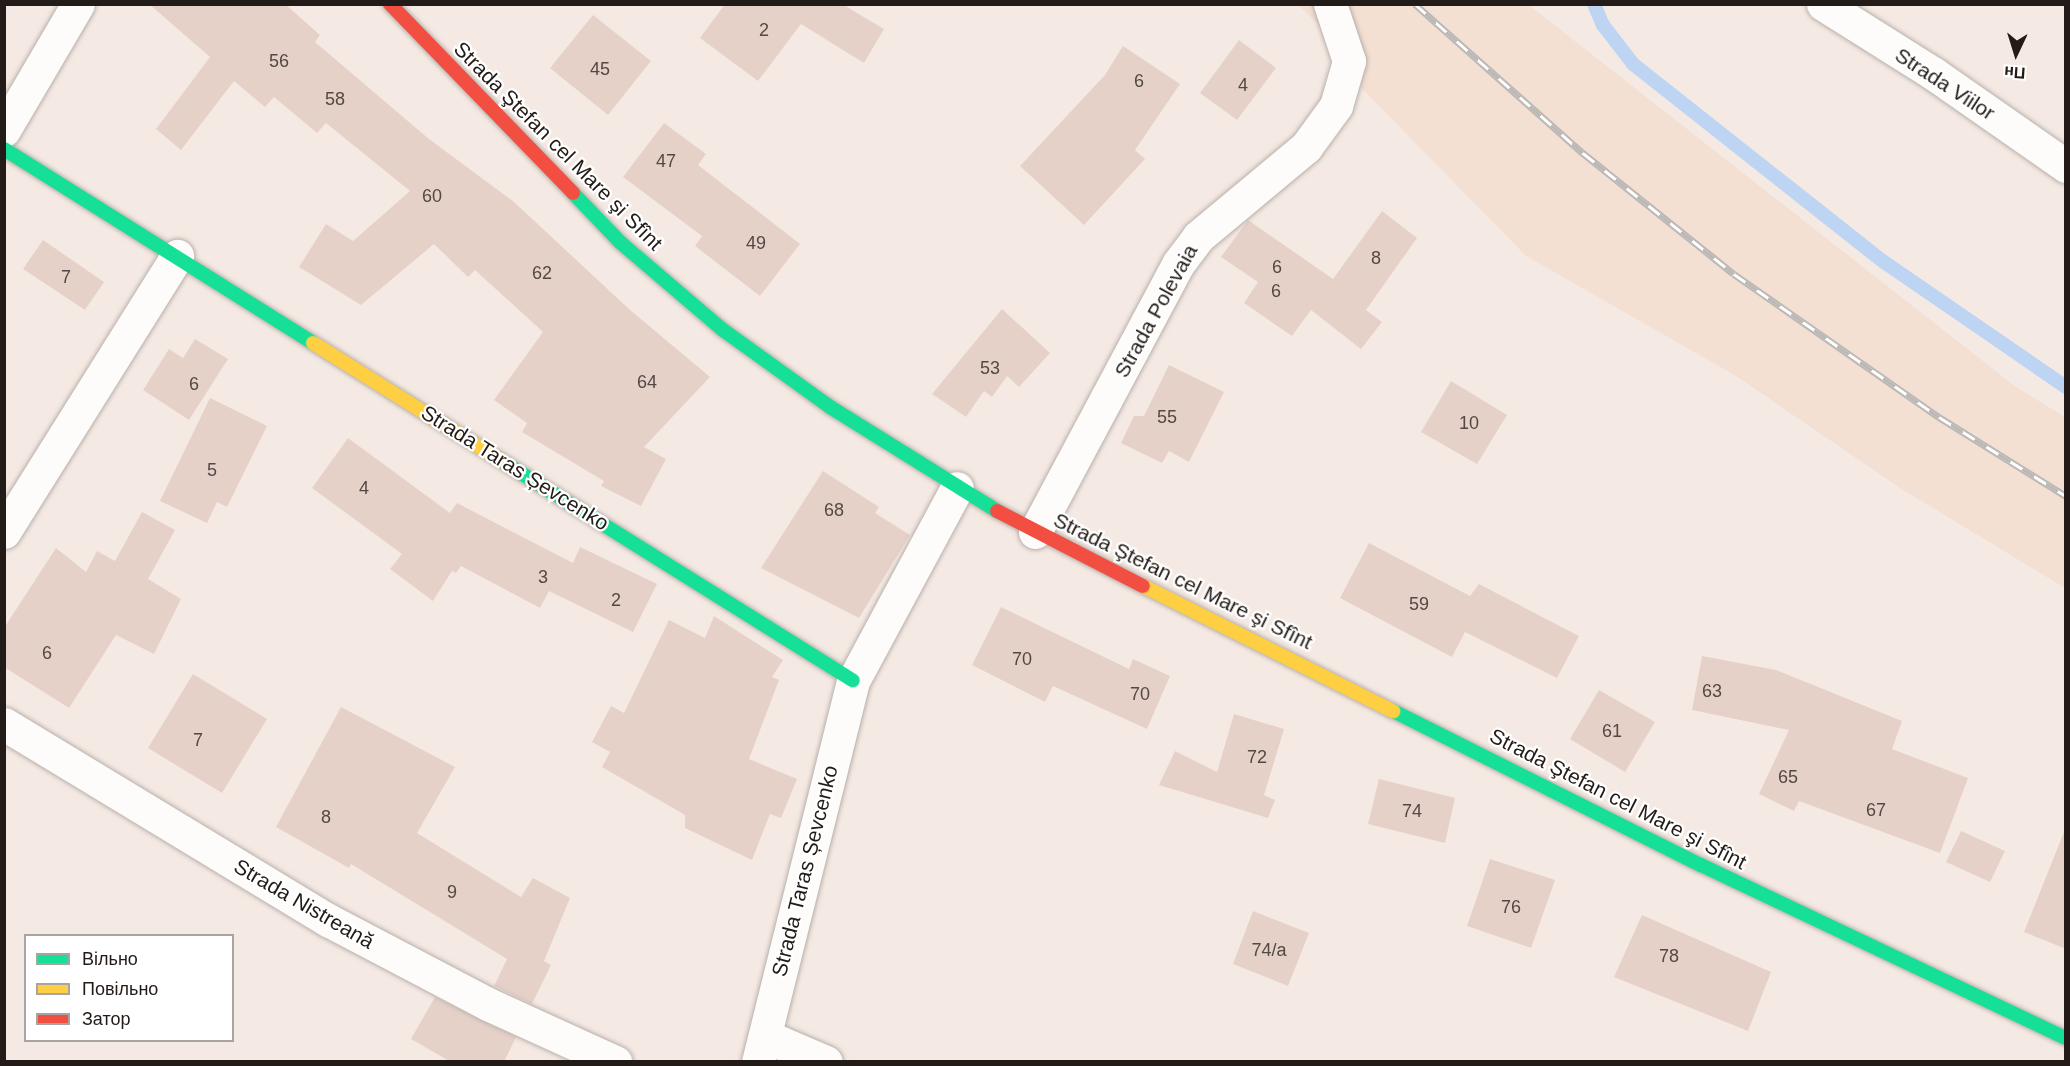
<!DOCTYPE html>
<meta charset="utf-8">
<style>
body{margin:0}
#map{position:relative;width:2070px;height:1066px;overflow:hidden;background:#f5eae3;font-family:Helvetica,sans-serif}
div>[style]{position:absolute}
[style*='--x']{left:calc(var(--x)*1px);top:calc(var(--y)*1px);width:calc(var(--w)*1px);rotate:calc(var(--a)*1deg)}
.built>*{inset:0;background:#f4dfd3}
.stream>*{height:14px;margin:-7px;padding:0 7px;transform-origin:7px;border-radius:7px;background:#bed4f3}
.building>*{inset:0;background:#e6d1c9}
.roads{filter:drop-shadow(0 0 2px #b9b0ab) drop-shadow(0 0 2px #b9b0ab)}
.street>*{height:33px;margin:-16.5px;padding:0 16.5px;transform-origin:16.5px;border-radius:16.5px;background:#fefcfb}
.fast>*{height:14px;margin:-7px;padding:0 7px;transform-origin:7px;border-radius:7px;background:#16e098}
.slow>*{height:14px;margin:-7px;padding:0 7px;transform-origin:7px;border-radius:7px;background:#ffcf43}
.jam>*{height:14px;margin:-7px;padding:0 7px;transform-origin:7px;border-radius:7px;background:#f24e42}
.rail>*{height:7px;margin-top:-3.5px;transform-origin:0;background:repeating-linear-gradient(90deg,#fff 0 14px,#bbb9b7 0 28px);box-sizing:border-box;border-block:2px solid #bbb9b7}
span{translate:-50% -50%;white-space:nowrap;text-align:center;line-height:1.15;-webkit-text-stroke:4.5px #fff;paint-order:stroke}
.number-label{font-size:18px;color:#534844}
.number-label span{-webkit-text-stroke-width:0}
.street-label{font-size:21px;color:#221b17}
.frame{position:absolute;inset:0;border:6px solid #221b17;pointer-events:none}
.legend{position:absolute;left:24px;top:934px;width:210px;height:108px;box-sizing:border-box;background:#fff;border:2px solid #a7a4a2;margin:0;padding:8px 10px;list-style:none;font-size:18px;color:#221b17}
.legend li{display:flex;align-items:center;gap:12px;height:30px}
.legend b{width:30px;border:2px solid #a7a4a2}
.north{position:absolute;left:1986px;top:24px;width:60px;height:60px;-webkit-text-stroke:4px #fff;paint-order:stroke;rotate:184deg;font-size:16px;font-weight:700;line-height:24px;text-align:center;color:#221b17}
.north::after{content:'';display:block;margin:auto;width:21px;height:27px;background:#221b17;clip-path:polygon(50% 0,100% 100%,50% 72%,0 100%)}
</style>
<div id="map">
<div class="built">
<div style="clip-path:polygon(1298px 5px,1529px 5px,2016px 387px,2065px 417px,2065px 588px,1900px 488px,1736px 376px,1526px 256px,1330px 56px,1324px 30px)"></div>
</div>
<div class="stream">
<div style="--x:1594;--y:4;--w:23;--a:67"></div>
<div style="--x:1603;--y:25;--w:49;--a:52.4"></div>
<div style="--x:1633;--y:64;--w:320;--a:38.3"></div>
<div style="--x:1884;--y:262;--w:221;--a:34.5"></div>
</div>
<div class="building">
<div style="clip-path:polygon(149px 4px,285px 4px,320px 35px,315px 42px,429px 139px,514px 202px,629px 309px,710px 377px,644px 447px,666px 459px,641px 506px,601px 486px,604px 481px,522px 432px,527px 423px,494px 400px,543px 332px,475px 270px,468px 277px,434px 244px,361px 305px,299px 267px,326px 224px,353px 241px,410px 191px,326px 123px,317px 133px,274px 97px,265px 107px,234px 81px,181px 150px,156px 129px,210px 57px)"></div>
<div style="clip-path:polygon(725px 4px,842px 4px,884px 29px,864px 63px,801px 24px,758px 81px,700px 38px)"></div>
<div style="clip-path:polygon(593px 15px,651px 61px,608px 115px,550px 68px)"></div>
<div style="clip-path:polygon(1239px 40px,1276px 68px,1237px 120px,1200px 93px)"></div>
<div style="clip-path:polygon(1123px 46px,1180px 84px,1135px 150px,1145px 159px,1084px 225px,1020px 166px,1105px 75px)"></div>
<div style="clip-path:polygon(664px 123px,706px 154px,698px 165px,800px 244px,760px 296px,695px 246px,702px 236px,623px 177px)"></div>
<div style="clip-path:polygon(1382px 211px,1417px 238px,1366px 310px,1382px 322px,1361px 349px,1311px 310px,1292px 336px,1244px 303px,1258px 282px,1221px 257px,1248px 220px,1333px 279px)"></div>
<div style="clip-path:polygon(43px 240px,104px 282px,85px 310px,23px 269px)"></div>
<div style="clip-path:polygon(1002px 309px,1050px 353px,1019px 387px,1007px 376px,992px 397px,984px 391px,966px 417px,932px 394px)"></div>
<div style="clip-path:polygon(195px 339px,228px 359px,189px 420px,143px 390px,169px 349px,183px 358px)"></div>
<div style="clip-path:polygon(1169px 365px,1224px 392px,1189px 462px,1169px 451px,1162px 463px,1121px 443px,1134px 416px,1144px 416px)"></div>
<div style="clip-path:polygon(1451px 381px,1507px 415px,1477px 464px,1421px 432px)"></div>
<div style="clip-path:polygon(210px 398px,267px 426px,227px 507px,217px 502px,207px 523px,160px 501px)"></div>
<div style="clip-path:polygon(348px 438px,450px 513px,457px 503px,573px 563px,580px 547px,657px 584px,633px 632px,549px 591px,540px 608px,461px 566px,456px 573px,452px 571px,433px 601px,390px 569px,402px 554px,312px 488px)"></div>
<div style="clip-path:polygon(823px 471px,879px 507px,875px 513px,910px 535px,859px 618px,761px 568px)"></div>
<div style="clip-path:polygon(142px 512px,175px 530px,148px 579px,181px 599px,154px 654px,116px 635px,69px 708px,4px 667px,4px 628px,56px 548px,86px 572px,97px 551px,115px 561px)"></div>
<div style="clip-path:polygon(1369px 543px,1470px 596px,1479px 584px,1579px 636px,1557px 678px,1465px 632px,1452px 657px,1340px 598px)"></div>
<div style="clip-path:polygon(1001px 607px,1129px 669px,1133px 659px,1170px 676px,1147px 729px,1053px 686px,1045px 702px,972px 665px)"></div>
<div style="clip-path:polygon(714px 616px,783px 660px,772px 677px,779px 680px,749px 759px,797px 779px,781px 818px,770px 814px,752px 860px,685px 828px,685px 815px,602px 767px,610px 752px,592px 742px,611px 706px,624px 713px,669px 620px,705px 638px)"></div>
<div style="clip-path:polygon(1702px 656px,1776px 670px,1902px 721px,1892px 749px,1968px 778px,1940px 853px,1799px 801px,1794px 811px,1759px 794px,1789px 730px,1692px 710px)"></div>
<div style="clip-path:polygon(193px 674px,267px 719px,222px 793px,148px 748px)"></div>
<div style="clip-path:polygon(1599px 690px,1655px 722px,1625px 772px,1570px 739px)"></div>
<div style="clip-path:polygon(341px 707px,455px 767px,417px 833px,521px 897px,533px 878px,570px 898px,544px 961px,551px 965px,532px 1004px,494px 986px,507px 959px,351px 864px,349px 868px,276px 827px)"></div>
<div style="clip-path:polygon(1234px 714px,1284px 729px,1264px 795px,1275px 800px,1268px 818px,1159px 785px,1175px 751px,1217px 772px)"></div>
<div style="clip-path:polygon(1379px 779px,1455px 798px,1445px 843px,1368px 824px)"></div>
<div style="clip-path:polygon(1961px 831px,2005px 851px,1990px 882px,1946px 862px)"></div>
<div style="clip-path:polygon(2064px 832px,2066px 833px,2066px 949px,2024px 932px)"></div>
<div style="clip-path:polygon(1490px 859px,1555px 880px,1531px 948px,1467px 926px)"></div>
<div style="clip-path:polygon(1253px 911px,1309px 933px,1288px 986px,1233px 964px)"></div>
<div style="clip-path:polygon(1642px 915px,1771px 972px,1748px 1031px,1614px 977px)"></div>
<div style="clip-path:polygon(435px 997px,516px 1037px,504px 1062px,451px 1062px,411px 1039px)"></div>
</div>
<div class="roads">
<div class="street">
<div style="--x:1823;--y:4;--w:131;--a:32.2"></div>
<div style="--x:1934;--y:74;--w:161;--a:34.9"></div>
<div style="--x:4;--y:130;--w:146;--a:-59.6"></div>
<div style="--x:4;--y:532;--w:326;--a:-57.9"></div>
<div style="--x:1035;--y:532;--w:304;--a:-61.9"></div>
<div style="--x:1178;--y:264;--w:34;--a:-53"></div>
<div style="--x:1198;--y:237;--w:141;--a:-39.8"></div>
<div style="--x:1306;--y:147;--w:51;--a:-53.8"></div>
<div style="--x:1336;--y:106;--w:47;--a:-73.9"></div>
<div style="--x:1349;--y:61;--w:60;--a:-108.4"></div>
<div style="--x:4;--y:724;--w:379;--a:31.2"></div>
<div style="--x:328;--y:920;--w:181;--a:27.7"></div>
<div style="--x:488;--y:1004;--w:140;--a:24.5"></div>
<div style="--x:765;--y:1036;--w:66;--a:23.1"></div>
<div style="--x:758;--y:1062;--w:393;--a:-76"></div>
<div style="--x:853;--y:681;--w:219;--a:-61.7"></div>
</div>
<div class="fast">
<div style="--x:4;--y:149;--w:365;--a:32.1"></div>
<div style="--x:573;--y:193;--w:69;--a:46.2"></div>
<div style="--x:621;--y:243;--w:134;--a:40.5"></div>
<div style="--x:723;--y:330;--w:132;--a:35.7"></div>
<div style="--x:830;--y:407;--w:197;--a:31.9"></div>
<div style="--x:500;--y:460;--w:416;--a:32"></div>
<div style="--x:1393;--y:711;--w:344;--a:26.6"></div>
<div style="--x:1701;--y:865;--w:404;--a:25.4"></div>
</div>
<div class="slow">
<div style="--x:313;--y:343;--w:221;--a:32"></div>
<div style="--x:1143;--y:586;--w:280;--a:26.6"></div>
</div>
<div class="jam">
<div style="--x:390;--y:4;--w:263;--a:45.9"></div>
<div style="--x:997;--y:511;--w:164;--a:27.2"></div>
</div>
</div>
<div class="rail">
<div style="--x:1415;--y:4;--w:225;--a:41.6"></div>
<div style="--x:1583;--y:153;--w:193;--a:38.7"></div>
<div style="--x:1734;--y:274;--w:250;--a:34.9"></div>
<div style="--x:1939;--y:417;--w:150;--a:31.9"></div>
</div>
<div class="number-label">
<span style="left:764px;top:30px">2</span>
<span style="left:279px;top:61px">56</span>
<span style="left:600px;top:69px">45</span>
<span style="left:1139px;top:81px">6</span>
<span style="left:1243px;top:85px">4</span>
<span style="left:335px;top:99px">58</span>
<span style="left:666px;top:161px">47</span>
<span style="left:432px;top:196px">60</span>
<span style="left:756px;top:243px">49</span>
<span style="left:1376px;top:258px">8</span>
<span style="left:1277px;top:267px">6</span>
<span style="left:542px;top:273px">62</span>
<span style="left:66px;top:277px">7</span>
<span style="left:1276px;top:291px">6</span>
<span style="left:990px;top:368px">53</span>
<span style="left:647px;top:382px">64</span>
<span style="left:194px;top:384px">6</span>
<span style="left:1167px;top:417px">55</span>
<span style="left:1469px;top:423px">10</span>
<span style="left:212px;top:470px">5</span>
<span style="left:364px;top:488px">4</span>
<span style="left:834px;top:510px">68</span>
<span style="left:543px;top:577px">3</span>
<span style="left:616px;top:600px">2</span>
<span style="left:1419px;top:604px">59</span>
<span style="left:47px;top:653px">6</span>
<span style="left:1022px;top:659px">70</span>
<span style="left:1712px;top:691px">63</span>
<span style="left:1140px;top:694px">70</span>
<span style="left:1612px;top:731px">61</span>
<span style="left:198px;top:740px">7</span>
<span style="left:1257px;top:757px">72</span>
<span style="left:1788px;top:777px">65</span>
<span style="left:1876px;top:810px">67</span>
<span style="left:1412px;top:811px">74</span>
<span style="left:326px;top:817px">8</span>
<span style="left:452px;top:892px">9</span>
<span style="left:1511px;top:907px">76</span>
<span style="left:1269px;top:950px">74/a</span>
<span style="left:1669px;top:956px">78</span>
</div>
<div class="street-label">
<span style="left:1945px;top:84px;rotate:33deg">Strada Viilor</span>
<span style="left:558px;top:146px;rotate:45deg">Strada Ştefan cel Mare şi Sfînt</span>
<span style="left:1156px;top:311px;rotate:-61deg">Strada Polevaia</span>
<span style="left:515px;top:468px;rotate:32deg">Strada Taras Șevcenko</span>
<span style="left:1183px;top:581px;rotate:26deg">Strada Ştefan cel Mare şi Sfînt</span>
<span style="left:1618px;top:799px;rotate:27deg">Strada Ştefan cel Mare şi Sfînt</span>
<span style="left:805px;top:871px;rotate:-76deg">Strada Taras Șevcenko</span>
<span style="left:304px;top:904px;rotate:30deg">Strada Nistreană</span>
</div>
<div class="frame"></div>
<ul class="legend">
<li><b style="height:8px;background:#16e098"></b>Вільно</li>
<li><b style="height:8px;background:#ffcf43"></b>Повільно</li>
<li><b style="height:8px;background:#f24e42"></b>Затор</li>
</ul>
<div class="north">Пн</div>
</div>
